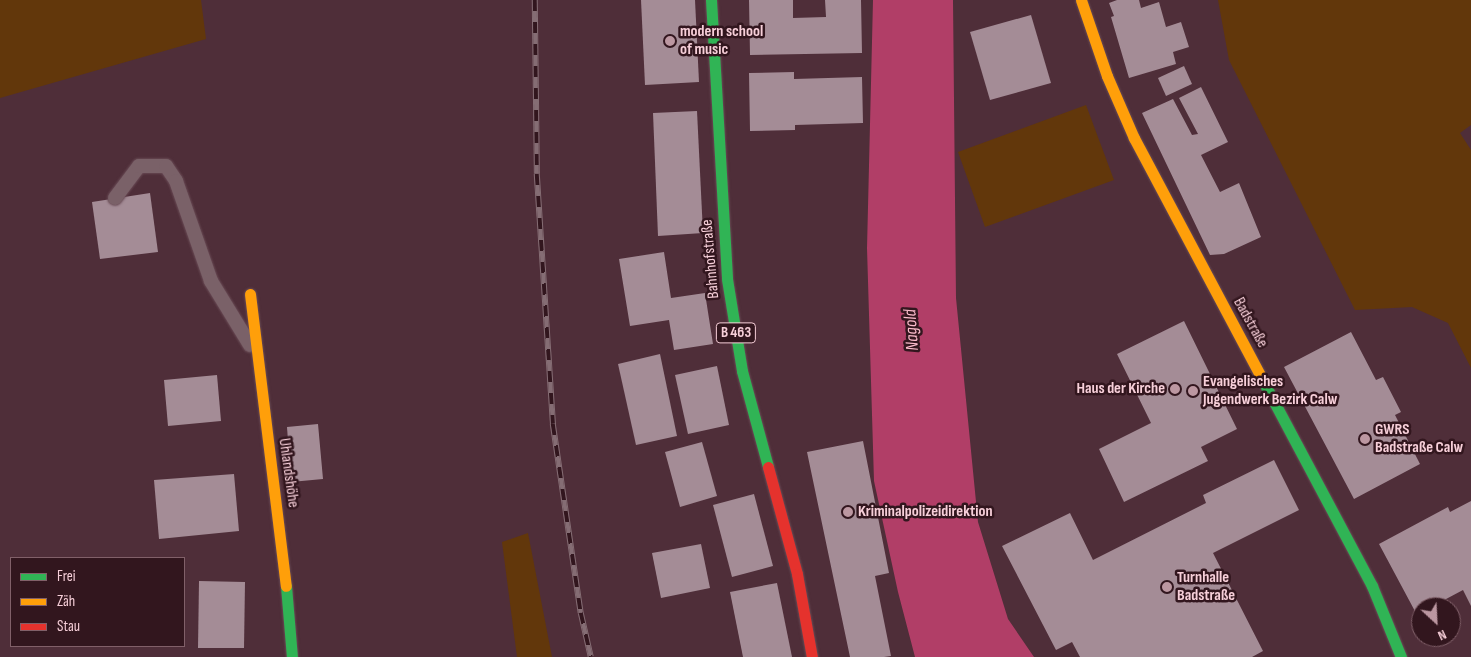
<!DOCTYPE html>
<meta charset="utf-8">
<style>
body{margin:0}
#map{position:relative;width:1471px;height:657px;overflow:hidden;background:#4f2e39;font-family:"Sofia Sans Condensed",sans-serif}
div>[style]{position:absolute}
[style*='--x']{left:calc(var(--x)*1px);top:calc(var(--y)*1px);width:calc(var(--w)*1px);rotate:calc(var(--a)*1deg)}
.green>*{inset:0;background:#62370b}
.water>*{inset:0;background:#b13e67}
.building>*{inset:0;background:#a48c96}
.roads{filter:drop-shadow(0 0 1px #694b55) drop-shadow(0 0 1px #694b55)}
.lane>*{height:14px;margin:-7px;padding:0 7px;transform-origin:7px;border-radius:7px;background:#7a6168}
.fast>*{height:11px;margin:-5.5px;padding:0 5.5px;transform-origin:5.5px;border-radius:5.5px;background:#30b455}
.slow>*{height:11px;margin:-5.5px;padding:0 5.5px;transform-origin:5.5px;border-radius:5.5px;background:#ff9f0a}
.jam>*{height:11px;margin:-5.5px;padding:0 5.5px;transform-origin:5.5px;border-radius:5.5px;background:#e5322d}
.rail>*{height:5.5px;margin-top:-2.75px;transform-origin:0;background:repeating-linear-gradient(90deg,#32161e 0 11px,#856d74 0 22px);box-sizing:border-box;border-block:1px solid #856d74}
.dots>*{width:14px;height:14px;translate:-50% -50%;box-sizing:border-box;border:2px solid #32161e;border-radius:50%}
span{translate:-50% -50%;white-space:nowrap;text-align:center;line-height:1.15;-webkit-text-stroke:5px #32161e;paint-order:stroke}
.shield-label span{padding:1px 4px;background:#32161e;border:1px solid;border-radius:4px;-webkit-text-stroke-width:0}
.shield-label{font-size:15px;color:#f7cfd9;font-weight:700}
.poi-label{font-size:16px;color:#f7cfd9;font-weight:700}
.left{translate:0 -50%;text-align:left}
.right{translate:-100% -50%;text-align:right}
.street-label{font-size:16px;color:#f7cfd9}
.water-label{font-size:18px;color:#fcbccc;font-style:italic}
.legend{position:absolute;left:10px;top:557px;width:175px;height:90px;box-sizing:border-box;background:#32161e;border:1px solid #816069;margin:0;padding:6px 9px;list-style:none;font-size:15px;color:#f7cfd9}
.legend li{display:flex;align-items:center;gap:10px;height:25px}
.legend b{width:25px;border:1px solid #816069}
.north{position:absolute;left:1411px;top:597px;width:50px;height:50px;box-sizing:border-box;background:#32161e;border:1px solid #816069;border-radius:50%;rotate:155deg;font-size:14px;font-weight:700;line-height:20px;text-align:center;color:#f7cfd9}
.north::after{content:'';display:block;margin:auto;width:18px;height:22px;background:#bc97a1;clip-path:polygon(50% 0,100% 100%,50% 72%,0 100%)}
</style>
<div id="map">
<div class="green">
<div style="clip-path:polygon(0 0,201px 0,206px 39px,0 98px)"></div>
<div style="clip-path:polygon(1218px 0,1471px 0,1471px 125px,1460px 133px,1471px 150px,1471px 368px,1448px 323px,1412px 307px,1355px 310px,1229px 60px)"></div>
<div style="clip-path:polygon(1086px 105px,1114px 180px,985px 227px,958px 152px)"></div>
<div style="clip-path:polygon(528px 533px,552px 657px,517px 657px,502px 542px)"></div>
</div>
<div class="water">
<div style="clip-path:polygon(873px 0,953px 0,956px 298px,978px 522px,1008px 619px,1034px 657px,915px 657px,898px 592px,874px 481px,867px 248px)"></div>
</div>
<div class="building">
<div style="clip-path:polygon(641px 0,695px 0,699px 82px,645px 85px)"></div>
<div style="clip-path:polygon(749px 0,793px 0,793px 18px,826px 17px,825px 0,861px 0,862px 53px,750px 55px)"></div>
<div style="clip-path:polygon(1117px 0,1139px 0,1141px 8px,1159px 2px,1166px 27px,1181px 22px,1189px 47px,1173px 52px,1176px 64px,1129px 78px,1111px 17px,1114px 16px,1109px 3px)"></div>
<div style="clip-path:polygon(1031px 15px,1051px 83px,990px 100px,970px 32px)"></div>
<div style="clip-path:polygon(1184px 66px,1192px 84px,1166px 96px,1158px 78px)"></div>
<div style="clip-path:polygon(794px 72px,794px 79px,862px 77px,863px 123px,795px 125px,795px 130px,750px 131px,749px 73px)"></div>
<div style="clip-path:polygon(1201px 87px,1228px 142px,1201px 155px,1220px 192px,1239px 183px,1261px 237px,1224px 254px,1210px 255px,1142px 113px,1173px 99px,1192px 135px,1198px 134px,1179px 98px)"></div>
<div style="clip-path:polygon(697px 111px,703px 233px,658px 236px,653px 113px)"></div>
<div style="clip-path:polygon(150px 193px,158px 252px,100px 259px,92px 202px)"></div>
<div style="clip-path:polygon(664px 252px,671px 298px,705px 293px,713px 344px,674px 350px,669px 320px,630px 326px,619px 259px)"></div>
<div style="clip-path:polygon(1184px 321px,1237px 429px,1201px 447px,1208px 461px,1124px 502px,1099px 449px,1151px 423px,1117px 354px)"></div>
<div style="clip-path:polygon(1351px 332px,1376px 380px,1383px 377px,1401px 412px,1395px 415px,1420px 464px,1354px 499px,1284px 367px)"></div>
<div style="clip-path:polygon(660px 354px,677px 436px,636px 445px,618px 364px)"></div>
<div style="clip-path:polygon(717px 366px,729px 425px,688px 434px,675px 375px)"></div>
<div style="clip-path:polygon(217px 375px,221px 421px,168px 426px,164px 380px)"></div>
<div style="clip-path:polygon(318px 424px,323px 479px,291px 482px,287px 427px)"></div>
<div style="clip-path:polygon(863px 441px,889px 573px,875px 576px,891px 656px,884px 657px,850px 657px,807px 452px)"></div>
<div style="clip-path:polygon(702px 442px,717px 496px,680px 507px,665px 452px)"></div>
<div style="clip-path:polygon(1274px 460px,1299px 510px,1213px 553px,1263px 651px,1252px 657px,1080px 657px,1072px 642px,1056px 650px,1002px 546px,1070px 513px,1093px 560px,1206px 503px,1203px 495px)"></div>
<div style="clip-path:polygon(234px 474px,239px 531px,159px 539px,154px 480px)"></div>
<div style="clip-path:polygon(754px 494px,773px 566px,732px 577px,713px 505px)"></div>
<div style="clip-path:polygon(1471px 501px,1471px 606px,1463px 590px,1431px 607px,1421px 607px,1421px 612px,1417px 615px,1379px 544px,1448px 507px,1450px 512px)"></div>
<div style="clip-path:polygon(701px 544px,710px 588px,661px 598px,652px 553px)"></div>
<div style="clip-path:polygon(199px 581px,245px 582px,244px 648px,198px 648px)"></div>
<div style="clip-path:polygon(777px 583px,792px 657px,743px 657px,730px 592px)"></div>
</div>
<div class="roads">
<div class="lane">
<div style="--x:115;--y:198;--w:40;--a:-53"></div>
<div style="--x:139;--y:166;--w:27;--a:0"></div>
<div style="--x:166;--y:166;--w:18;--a:56"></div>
<div style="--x:176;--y:181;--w:106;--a:70.7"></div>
<div style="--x:211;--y:281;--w:75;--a:58.6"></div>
</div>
<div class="fast">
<div style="--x:711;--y:0;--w:279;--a:86.7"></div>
<div style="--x:727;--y:279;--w:93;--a:80.7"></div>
<div style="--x:742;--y:371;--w:99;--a:74.8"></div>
<div style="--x:1263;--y:381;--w:232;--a:62"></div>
<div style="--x:1372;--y:586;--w:77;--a:67.8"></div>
<div style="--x:286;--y:586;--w:71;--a:85.2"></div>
</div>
<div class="slow">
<div style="--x:1081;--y:0;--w:80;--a:71.1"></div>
<div style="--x:1107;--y:76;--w:68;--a:66.5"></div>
<div style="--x:1134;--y:138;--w:275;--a:62"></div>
<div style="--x:250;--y:294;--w:294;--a:83"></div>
</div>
<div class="jam">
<div style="--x:768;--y:467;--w:111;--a:74.8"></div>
<div style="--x:797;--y:574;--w:84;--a:79.8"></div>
</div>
</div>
<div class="rail">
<div style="--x:535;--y:0;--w:174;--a:89.3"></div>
<div style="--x:537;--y:174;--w:251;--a:86.3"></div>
<div style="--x:553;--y:424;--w:191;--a:81.6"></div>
<div style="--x:581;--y:613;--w:45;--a:77.2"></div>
</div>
<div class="dots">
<div style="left:670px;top:41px;background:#bc97a1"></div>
<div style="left:1175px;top:389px;background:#bc97a1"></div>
<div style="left:1193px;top:391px;background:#bc97a1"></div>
<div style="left:1365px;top:439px;background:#bc97a1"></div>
<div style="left:848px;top:512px;background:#bc97a1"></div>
<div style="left:1167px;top:587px;background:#bc97a1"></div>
</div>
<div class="shield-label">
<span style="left:736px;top:333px">B 463</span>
</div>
<div class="poi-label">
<span class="left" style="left:680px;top:41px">modern school<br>of music</span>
<span class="left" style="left:1203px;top:391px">Evangelisches<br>Jugendwerk Bezirk Calw</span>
<span class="right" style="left:1165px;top:389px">Haus der Kirche</span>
<span class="left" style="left:1375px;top:439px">GWRS<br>Badstraße Calw</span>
<span class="left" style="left:858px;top:512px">Kriminalpolizeidirektion</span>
<span class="left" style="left:1177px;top:587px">Turnhalle<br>Badstraße</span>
</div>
<div class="street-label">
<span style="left:711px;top:259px;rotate:-95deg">Bahnhofstraße</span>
<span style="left:1250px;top:323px;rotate:61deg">Badstraße</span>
<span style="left:288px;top:473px;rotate:82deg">Uhlandshöhe</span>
</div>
<div class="water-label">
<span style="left:912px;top:330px;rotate:-94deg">Nagold</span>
</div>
<ul class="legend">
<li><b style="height:6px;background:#30b455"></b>Frei</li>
<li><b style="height:6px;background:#ff9f0a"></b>Zäh</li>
<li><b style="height:6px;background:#e5322d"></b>Stau</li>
</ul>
<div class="north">N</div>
</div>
